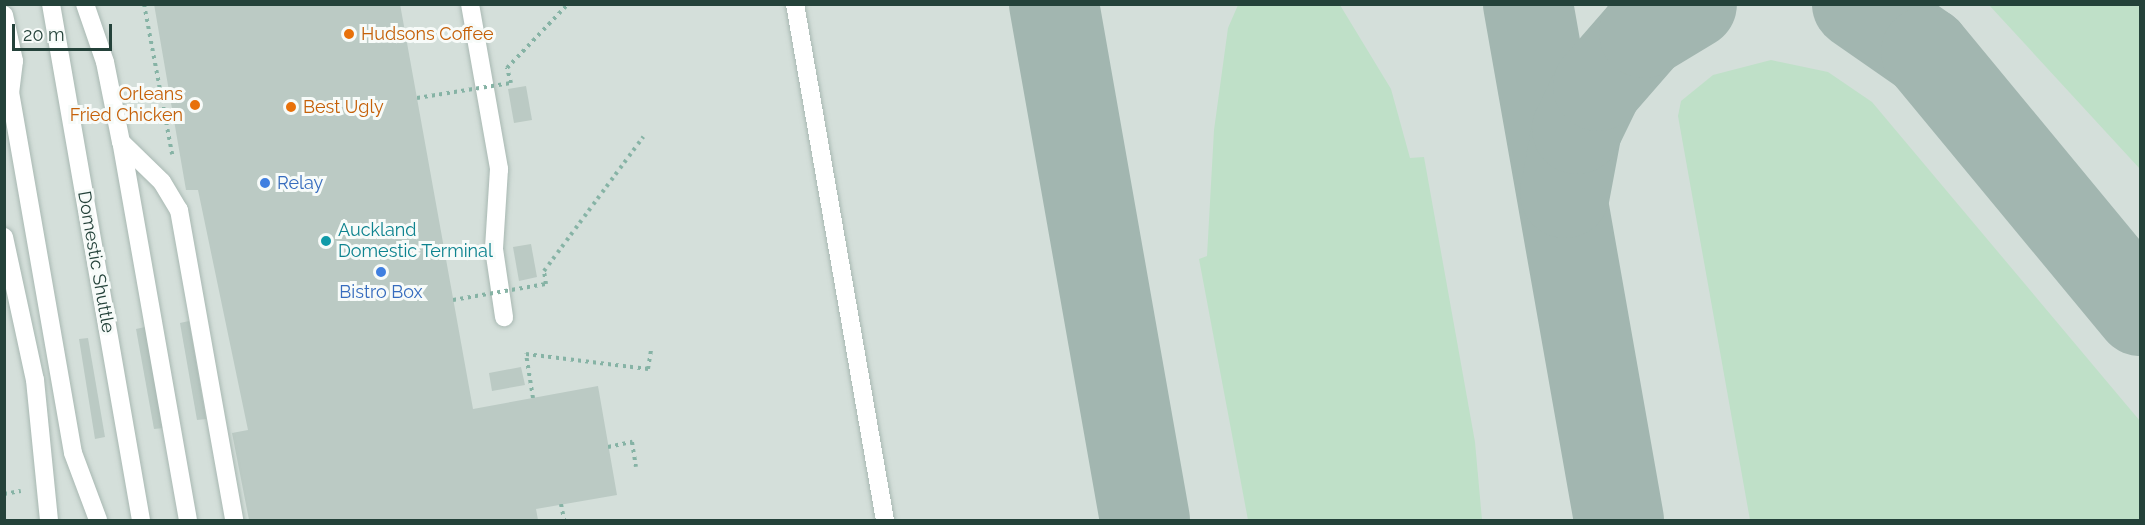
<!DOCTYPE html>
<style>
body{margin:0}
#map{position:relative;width:2145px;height:525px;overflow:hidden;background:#e6efeb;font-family:Raleway,sans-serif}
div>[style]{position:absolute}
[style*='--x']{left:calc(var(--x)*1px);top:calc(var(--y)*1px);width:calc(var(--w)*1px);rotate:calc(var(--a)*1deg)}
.built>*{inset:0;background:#d4dfda}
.green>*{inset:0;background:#bfe0c8}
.taxiway>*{height:90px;margin:-45px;padding:0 45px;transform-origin:45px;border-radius:45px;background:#a2b6b0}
.building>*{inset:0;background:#bbcac4}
.path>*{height:4px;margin-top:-2px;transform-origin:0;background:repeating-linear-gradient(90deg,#86b3a5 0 3px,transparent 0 7.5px)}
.roads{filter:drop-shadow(0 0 2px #a8b8b2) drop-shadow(0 0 2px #a8b8b2)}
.service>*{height:18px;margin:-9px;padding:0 9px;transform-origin:9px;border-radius:9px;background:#fff}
.path-bridge>*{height:4px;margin-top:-2px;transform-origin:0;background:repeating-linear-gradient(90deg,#86b3a5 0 3px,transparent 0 7.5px)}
.dots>*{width:16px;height:16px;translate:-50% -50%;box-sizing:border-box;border:3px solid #f7fbf9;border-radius:50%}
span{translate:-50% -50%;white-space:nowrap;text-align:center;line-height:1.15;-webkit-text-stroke:6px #f7fbf9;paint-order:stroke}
.food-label{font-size:18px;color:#c56008}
.left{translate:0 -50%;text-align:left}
.right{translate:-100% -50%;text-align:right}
.shop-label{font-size:18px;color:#366cbe}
.culture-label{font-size:18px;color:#0d838f}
.street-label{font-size:18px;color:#24423a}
.frame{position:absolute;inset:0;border:6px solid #24423a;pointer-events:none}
.scale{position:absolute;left:12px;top:24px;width:100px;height:27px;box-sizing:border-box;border:3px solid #24423a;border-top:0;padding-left:8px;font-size:18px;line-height:21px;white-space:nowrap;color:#24423a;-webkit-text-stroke:4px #f7fbf9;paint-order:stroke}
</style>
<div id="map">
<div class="built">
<div style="clip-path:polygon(4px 5px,2140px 5px,2140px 520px,5px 520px)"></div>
</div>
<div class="green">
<div style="clip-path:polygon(1238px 5px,1340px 5px,1391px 89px,1410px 158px,1424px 157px,1475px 442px,1482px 520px,1248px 520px,1199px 259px,1207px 256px,1214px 130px,1228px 28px)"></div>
<div style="clip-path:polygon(1989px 5px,2140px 5px,2140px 169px)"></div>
<div style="clip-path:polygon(1771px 60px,1828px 72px,1872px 102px,2140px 421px,2140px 520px,1750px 520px,1678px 116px,1681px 101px,1713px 75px)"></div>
</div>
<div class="taxiway">
<div style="--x:1054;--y:4;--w:524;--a:80"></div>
<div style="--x:1528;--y:4;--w:524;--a:80"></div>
<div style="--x:1857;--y:4;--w:84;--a:34.8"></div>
<div style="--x:1926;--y:52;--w:336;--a:50.4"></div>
<div style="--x:1565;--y:193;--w:65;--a:-79.4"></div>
<div style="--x:1577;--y:129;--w:48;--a:-64"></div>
<div style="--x:1598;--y:86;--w:70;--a:-49"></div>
<div style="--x:1644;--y:33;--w:56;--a:-31.1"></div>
</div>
<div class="building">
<div style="clip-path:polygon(154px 4px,400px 4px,473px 409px,598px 386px,617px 495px,536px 509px,538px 520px,249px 520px,232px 433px,248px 430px,198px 190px,186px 190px)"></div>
<div style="clip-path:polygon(526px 86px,532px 120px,514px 123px,508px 89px)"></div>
<div style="clip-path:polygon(531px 244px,537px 277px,519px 281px,513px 247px)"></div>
<div style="clip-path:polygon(189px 321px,206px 419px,197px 420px,180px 323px)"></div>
<div style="clip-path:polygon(145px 327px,164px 428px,154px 429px,136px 329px)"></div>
<div style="clip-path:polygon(88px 338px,105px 437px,95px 439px,79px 339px)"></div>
<div style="clip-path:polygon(521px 367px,525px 385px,492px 391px,489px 373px)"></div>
</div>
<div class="path">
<div style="--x:144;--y:4;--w:153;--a:79.4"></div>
<div style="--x:533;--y:398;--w:45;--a:-99"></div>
<div style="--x:526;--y:354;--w:123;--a:7"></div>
<div style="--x:648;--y:369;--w:19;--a:-81"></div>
<div style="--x:608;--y:447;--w:25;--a:-12"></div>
<div style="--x:632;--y:442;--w:25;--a:81"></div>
<div style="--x:4;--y:494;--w:17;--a:-10"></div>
<div style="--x:561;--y:504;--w:16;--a:79"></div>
</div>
<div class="roads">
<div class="service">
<div style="--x:51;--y:4;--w:524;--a:80.11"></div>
<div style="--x:85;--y:4;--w:61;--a:71"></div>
<div style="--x:105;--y:62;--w:82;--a:78.7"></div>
<div style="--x:121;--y:142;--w:57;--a:44.3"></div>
<div style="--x:162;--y:182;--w:33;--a:59"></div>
<div style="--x:179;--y:210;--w:315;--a:79.9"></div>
<div style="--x:470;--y:4;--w:168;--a:80"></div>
<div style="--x:499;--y:169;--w:80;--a:93.6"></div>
<div style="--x:494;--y:249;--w:69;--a:81.6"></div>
<div style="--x:795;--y:4;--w:524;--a:80.11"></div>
<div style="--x:4;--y:15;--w:47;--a:77.7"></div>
<div style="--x:14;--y:61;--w:31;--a:97"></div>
<div style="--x:10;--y:92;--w:366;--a:80.1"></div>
<div style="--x:73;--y:453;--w:72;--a:69.5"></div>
<div style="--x:122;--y:146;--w:380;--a:80"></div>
<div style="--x:4;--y:237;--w:146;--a:77.8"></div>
<div style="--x:35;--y:380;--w:141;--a:84.3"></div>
</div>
</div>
<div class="path-bridge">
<div style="--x:417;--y:98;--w:95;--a:-9.1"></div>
<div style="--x:511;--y:83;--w:16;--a:-105"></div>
<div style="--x:507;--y:68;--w:88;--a:-46.4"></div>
<div style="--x:453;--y:300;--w:94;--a:-9.8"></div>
<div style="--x:546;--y:284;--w:13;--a:-99"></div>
<div style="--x:544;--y:271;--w:167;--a:-53.5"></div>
</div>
<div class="dots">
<div style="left:349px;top:34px;background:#e8710a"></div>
<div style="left:195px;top:105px;background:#e8710a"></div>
<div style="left:291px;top:107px;background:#e8710a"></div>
<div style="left:265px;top:183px;background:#3f7fe0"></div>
<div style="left:326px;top:241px;background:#0f9aa8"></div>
<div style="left:381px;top:272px;background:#3f7fe0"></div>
</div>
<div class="food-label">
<span class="left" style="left:361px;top:34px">Hudsons Coffee</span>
<span class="right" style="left:183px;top:105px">Orleans<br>Fried Chicken</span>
<span class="left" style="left:303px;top:107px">Best Ugly</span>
</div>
<div class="shop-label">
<span class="left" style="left:277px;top:183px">Relay</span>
<span style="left:381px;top:292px">Bistro Box</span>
</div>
<div class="culture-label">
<span class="left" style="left:338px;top:241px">Auckland<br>Domestic Terminal</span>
</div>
<div class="street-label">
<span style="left:96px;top:262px;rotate:80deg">Domestic Shuttle</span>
</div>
<div class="frame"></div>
<div class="scale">20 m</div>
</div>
